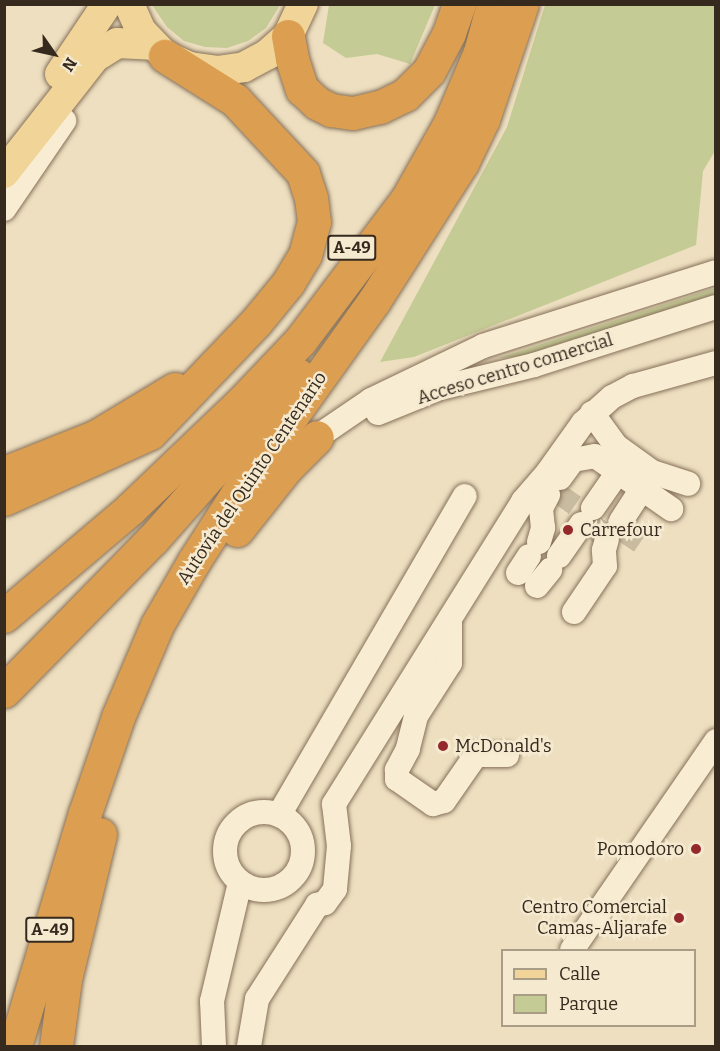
<!DOCTYPE html>
<meta charset="utf-8">
<style>
body{margin:0}
#map{position:relative;width:720px;height:1051px;overflow:hidden;background:#eddfc0;font-family:Bitter,serif}
div>[style]{position:absolute}
[style*='--x']{left:calc(var(--x)*1px);top:calc(var(--y)*1px);width:calc(var(--w)*1px);rotate:calc(var(--a)*1deg)}
.green>*{inset:0;background:#c5cb95}
.minor-tunnel>*{height:24px;margin-top:-12px;transform-origin:0;background:repeating-linear-gradient(90deg,#c8bb9f 0 24px,transparent 0 36px)}
.roads{filter:drop-shadow(0 0 2px #867059) drop-shadow(0 0 2px #867059)}
.minor>*{height:24px;margin:-12px;padding:0 12px;transform-origin:12px;border-radius:12px;background:#f8edd3}
.minor>.ring{margin:-12px;padding:0;box-sizing:content-box;background:none;border:24px solid #f8edd3;border-radius:50%}
.major>*{height:30px;margin:-15px;padding:0 15px;transform-origin:15px;border-radius:15px;background:#f0d498}
.highway>*{height:33px;margin:-16.5px;padding:0 16.5px;transform-origin:16.5px;border-radius:16.5px;background:#dc9e51}
.dots>*{width:16px;height:16px;translate:-50% -50%;box-sizing:border-box;border:3px solid #f5ead0;border-radius:50%}
span{translate:-50% -50%;white-space:nowrap;text-align:center;line-height:1.15;-webkit-text-stroke:5px #f5ead0;paint-order:stroke}
.shield-label span{padding:2px 4px;background:#f5ead0;border:2px solid;border-radius:4px;-webkit-text-stroke-width:0}
.shield-label{font-size:16px;color:#36291d;font-weight:700}
.street-label{font-size:18px;color:#36291d}
.poi-label{font-size:18px;color:#36291d}
.left{translate:0 -50%;text-align:left}
.right{translate:-100% -50%;text-align:right}
.frame{position:absolute;inset:0;border:6px solid #36291d;pointer-events:none}
.legend{position:absolute;left:501px;top:949px;width:195px;height:78px;box-sizing:border-box;background:#f5ead0;border:2px solid #a99d88;margin:0;padding:8px 10px;list-style:none;font-size:18px;color:#36291d}
.legend li{display:flex;align-items:center;gap:12px;height:30px}
.legend b{width:30px;border:2px solid #a99d88}
.north{position:absolute;left:24px;top:24px;width:60px;height:60px;-webkit-text-stroke:4px #f5ead0;paint-order:stroke;rotate:124deg;font-size:16px;font-weight:700;line-height:24px;text-align:center;color:#36291d}
.north::after{content:'';display:block;margin:auto;width:21px;height:27px;background:#36291d;clip-path:polygon(50% 0,100% 100%,50% 72%,0 100%)}
</style>
<div id="map">
<div class="green">
<div style="clip-path:polygon(152px 5px,152px 4px,280px 5px,266px 28px,248px 41px,227px 48px,205px 47px,184px 41px,167px 27px)"></div>
<div style="clip-path:polygon(329px 5px,329px 4px,435px 5px,410px 64px,377px 54px,346px 58px,323px 43px)"></div>
<div style="clip-path:polygon(545px 5px,715px 5px,715px 151px,703px 171px,696px 245px,414px 357px,380px 362px,507px 127px)"></div>
<div style="clip-path:polygon(715px 288px,715px 301px,535px 355px,498px 358px)"></div>
</div>
<div class="minor-tunnel">
<div style="--x:559;--y:507;--w:21;--a:-55"></div>
<div style="--x:585;--y:535;--w:28;--a:-46"></div>
<div style="--x:624;--y:545;--w:23;--a:-56"></div>
</div>
<div class="roads">
<div class="minor">
<div style="--x:4;--y:209;--w:107;--a:-55.7"></div>
<div style="--x:378;--y:413;--w:67;--a:-22"></div>
<div style="--x:440;--y:388;--w:97;--a:-13.7"></div>
<div style="--x:534;--y:365;--w:191;--a:-17.7"></div>
<div style="--x:592;--y:413;--w:41;--a:54"></div>
<div style="--x:616;--y:446;--w:44;--a:35.8"></div>
<div style="--x:652;--y:472;--w:38;--a:18"></div>
<div style="--x:317;--y:437;--w:65;--a:-34.4"></div>
<div style="--x:371;--y:400;--w:124;--a:-25.7"></div>
<div style="--x:483;--y:346;--w:244;--a:-17.6"></div>
<div style="--x:560;--y:478;--w:22;--a:-54"></div>
<div style="--x:573;--y:460;--w:22;--a:-10"></div>
<div style="--x:595;--y:456;--w:93;--a:34.9"></div>
<div style="--x:593;--y:508;--w:44;--a:-55.2"></div>
<div style="--x:621;--y:521;--w:38;--a:-57"></div>
<div style="--x:539;--y:542;--w:15;--a:-74"></div>
<div style="--x:543;--y:528;--w:20;--a:-96"></div>
<div style="--x:541;--y:508;--w:15;--a:-62"></div>
<div style="--x:559;--y:556;--w:39;--a:-55"></div>
<div style="--x:518;--y:573;--w:20;--a:-57"></div>
<div style="--x:537;--y:586;--w:21;--a:-51"></div>
<div style="--x:574;--y:612;--w:55;--a:-56"></div>
<div style="--x:605;--y:566;--w:16;--a:-94"></div>
<div style="--x:604;--y:550;--w:11;--a:-75"></div>
<div style="--x:450;--y:619;--w:44;--a:90"></div>
<div style="--x:450;--y:663;--w:63;--a:122.7"></div>
<div style="--x:416;--y:716;--w:34;--a:104"></div>
<div style="--x:408;--y:749;--w:24;--a:118"></div>
<div style="--x:397;--y:770;--w:9;--a:90"></div>
<div style="--x:397;--y:779;--w:44;--a:34.8"></div>
<div style="--x:433;--y:804;--w:11;--a:-15"></div>
<div style="--x:444;--y:801;--w:56;--a:-55.2"></div>
<div style="--x:476;--y:755;--w:31;--a:0"></div>
<div class="ring" style="left:225px;top:812px;width:54px;height:54px"></div>
<div style="--x:279;--y:815;--w:369;--a:-59.8"></div>
<div style="--x:572;--y:950;--w:254;--a:-55.4"></div>
<div style="--x:214;--y:1046;--w:45;--a:-92.5"></div>
<div style="--x:212;--y:1001;--w:121;--a:-76.7"></div>
<div style="--x:249;--y:1046;--w:48;--a:-80.3"></div>
<div style="--x:257;--y:999;--w:112;--a:-57.4"></div>
<div style="--x:317;--y:905;--w:8;--a:-14"></div>
<div style="--x:325;--y:903;--w:17;--a:-54"></div>
<div style="--x:335;--y:889;--w:43;--a:-84.7"></div>
<div style="--x:339;--y:846;--w:42;--a:-96.8"></div>
<div style="--x:334;--y:804;--w:357;--a:-58"></div>
<div style="--x:523;--y:501;--w:38;--a:-49"></div>
<div style="--x:548;--y:472;--w:60;--a:-54.5"></div>
<div style="--x:583;--y:423;--w:39;--a:-42"></div>
<div style="--x:612;--y:397;--w:24;--a:-28"></div>
<div style="--x:633;--y:386;--w:86;--a:-15.5"></div>
</div>
<div class="major">
<div style="--x:129;--y:4;--w:30;--a:66"></div>
<div style="--x:141;--y:31;--w:35;--a:46"></div>
<div style="--x:165;--y:56;--w:27;--a:24"></div>
<div style="--x:190;--y:67;--w:27;--a:8"></div>
<div style="--x:217;--y:71;--w:27;--a:-8"></div>
<div style="--x:244;--y:67;--w:27;--a:-28"></div>
<div style="--x:268;--y:54;--w:27;--a:-42"></div>
<div style="--x:288;--y:36;--w:35;--a:-65"></div>
<div style="--x:60;--y:74;--w:84;--a:-56.1"></div>
<div style="--x:4;--y:173;--w:147;--a:-51.9"></div>
<div style="--x:95;--y:57;--w:26;--a:-32"></div>
<div style="--x:117;--y:43;--w:35;--a:3"></div>
</div>
<div class="highway">
<div style="--x:288;--y:36;--w:23;--a:80"></div>
<div style="--x:292;--y:59;--w:32;--a:72"></div>
<div style="--x:302;--y:89;--w:21;--a:43"></div>
<div style="--x:317;--y:103;--w:16;--a:27"></div>
<div style="--x:331;--y:110;--w:22;--a:8"></div>
<div style="--x:353;--y:113;--w:28;--a:-13"></div>
<div style="--x:380;--y:107;--w:28;--a:-26"></div>
<div style="--x:405;--y:95;--w:34;--a:-45"></div>
<div style="--x:429;--y:71;--w:43;--a:-62.2"></div>
<div style="--x:449;--y:33;--w:31;--a:-71"></div>
<div style="--x:4;--y:473;--w:100;--a:-21.7"></div>
<div style="--x:97;--y:436;--w:91;--a:-31.1"></div>
<div style="--x:4;--y:499;--w:160;--a:-24.3"></div>
<div style="--x:150;--y:433;--w:153;--a:-46.3"></div>
<div style="--x:256;--y:322;--w:50;--a:-50.6"></div>
<div style="--x:288;--y:283;--w:33;--a:-59"></div>
<div style="--x:305;--y:255;--w:34;--a:-75"></div>
<div style="--x:314;--y:222;--w:24;--a:-97"></div>
<div style="--x:311;--y:198;--w:26;--a:-108"></div>
<div style="--x:303;--y:173;--w:100;--a:-133"></div>
<div style="--x:235;--y:100;--w:83;--a:-147.8"></div>
<div style="--x:237;--y:530;--w:80;--a:-51.6"></div>
<div style="--x:287;--y:467;--w:42;--a:-45"></div>
<div style="--x:4;--y:616;--w:165;--a:-40.3"></div>
<div style="--x:130;--y:509;--w:153;--a:-43.7"></div>
<div style="--x:241;--y:403;--w:86;--a:-46.4"></div>
<div style="--x:300;--y:341;--w:178;--a:-53"></div>
<div style="--x:407;--y:199;--w:87;--a:-60.5"></div>
<div style="--x:450;--y:123;--w:77;--a:-67.1"></div>
<div style="--x:480;--y:52;--w:50;--a:-74.8"></div>
<div style="--x:4;--y:691;--w:213;--a:-45.6"></div>
<div style="--x:153;--y:539;--w:219;--a:-48.5"></div>
<div style="--x:15;--y:1046;--w:243;--a:-73.3"></div>
<div style="--x:85;--y:813;--w:102;--a:-71"></div>
<div style="--x:118;--y:717;--w:100;--a:-67"></div>
<div style="--x:157;--y:625;--w:74;--a:-60"></div>
<div style="--x:194;--y:561;--w:100;--a:-57.3"></div>
<div style="--x:248;--y:477;--w:216;--a:-54.4"></div>
<div style="--x:374;--y:301;--w:164;--a:-57.5"></div>
<div style="--x:462;--y:163;--w:49;--a:-64.5"></div>
<div style="--x:483;--y:119;--w:121;--a:-71.3"></div>
<div style="--x:56;--y:1046;--w:68;--a:-82.3"></div>
<div style="--x:65;--y:979;--w:149;--a:-76.4"></div>
</div>
</div>
<div class="dots">
<div style="left:568px;top:530px;background:#94292b"></div>
<div style="left:443px;top:746px;background:#94292b"></div>
<div style="left:696px;top:849px;background:#94292b"></div>
<div style="left:679px;top:918px;background:#94292b"></div>
</div>
<div class="shield-label">
<span style="left:352px;top:248px">A-49</span>
<span style="left:50px;top:930px">A-49</span>
</div>
<div class="street-label">
<span style="left:515px;top:369px;rotate:-17deg">Acceso centro comercial</span>
<span style="left:252px;top:478px;rotate:-56deg">Autovía del Quinto Centenario</span>
</div>
<div class="poi-label">
<span class="left" style="left:580px;top:530px">Carrefour</span>
<span class="left" style="left:455px;top:746px">McDonald's</span>
<span class="right" style="left:684px;top:849px">Pomodoro</span>
<span class="right" style="left:667px;top:918px">Centro Comercial<br>Camas-Aljarafe</span>
</div>
<div class="frame"></div>
<ul class="legend">
<li><b style="height:8px;background:#f0d498"></b>Calle</li>
<li><b style="height:16px;background:#c5cb95"></b>Parque</li>
</ul>
<div class="north">N</div>
</div>
